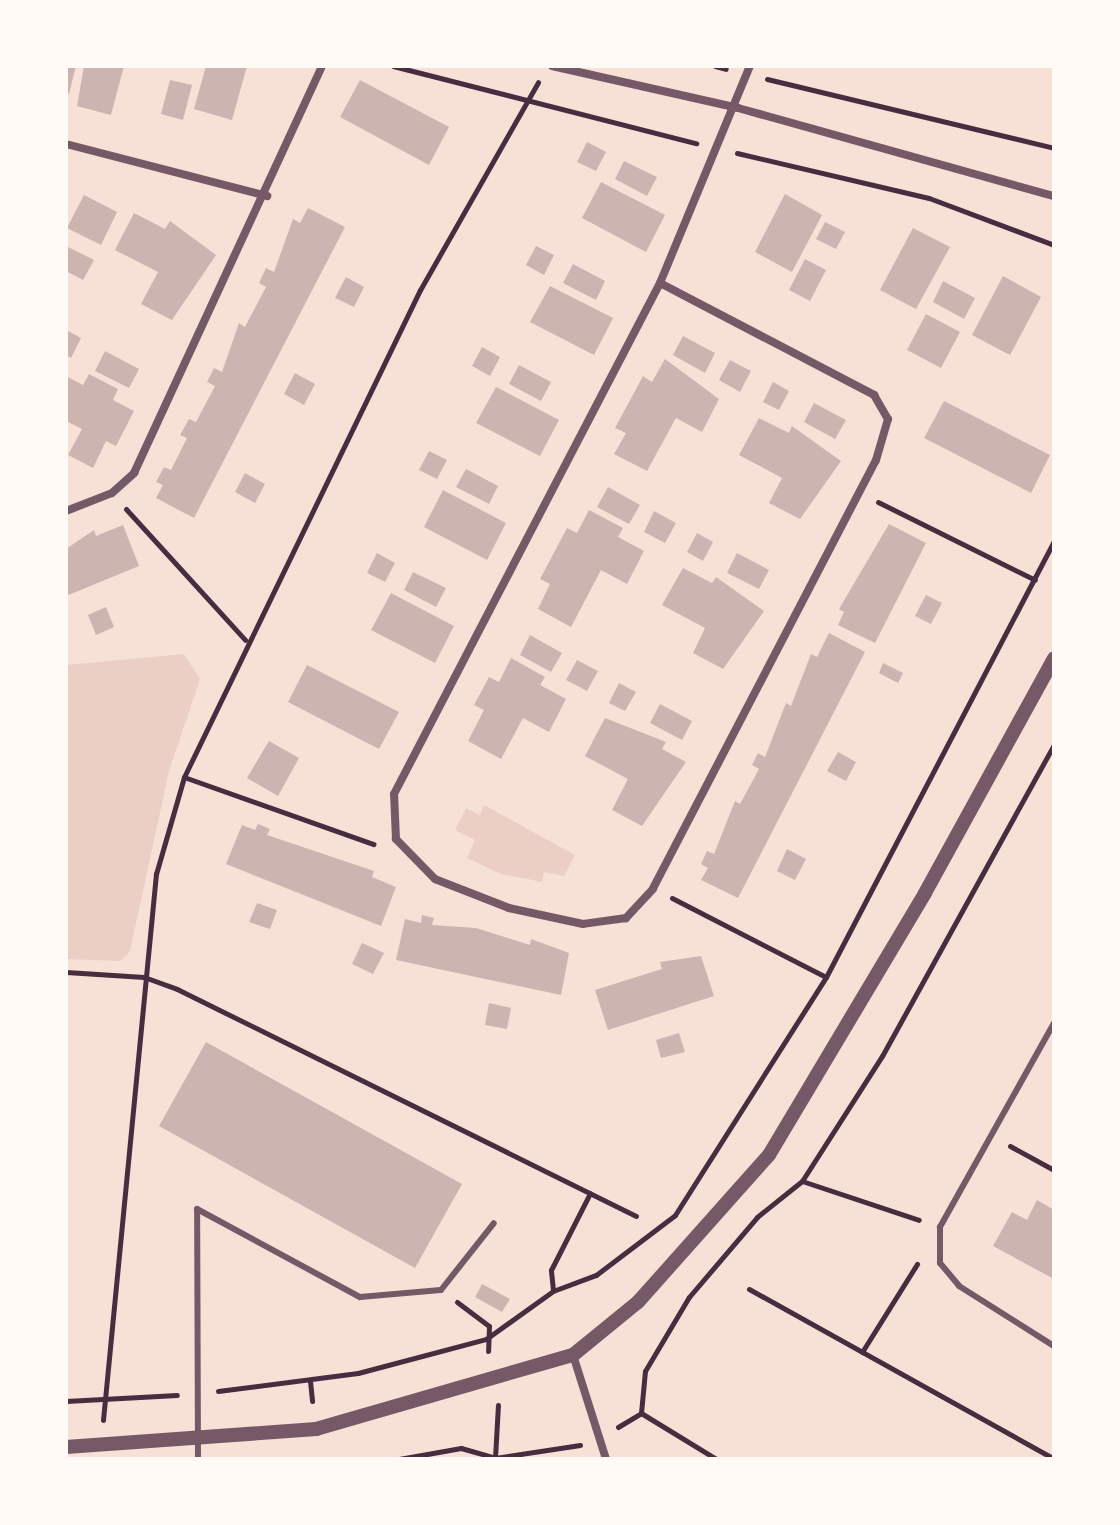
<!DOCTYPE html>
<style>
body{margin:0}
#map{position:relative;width:1120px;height:1525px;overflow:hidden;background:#f7e1d7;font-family:Inter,sans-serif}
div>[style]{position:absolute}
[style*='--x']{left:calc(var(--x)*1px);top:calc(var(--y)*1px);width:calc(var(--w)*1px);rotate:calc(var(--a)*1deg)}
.green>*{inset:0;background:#ebcfc5}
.building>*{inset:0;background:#ccb4b1}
.path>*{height:5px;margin:-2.5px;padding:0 2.5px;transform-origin:2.5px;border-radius:2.5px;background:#4a2c40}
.service>*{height:6px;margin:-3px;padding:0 3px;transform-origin:3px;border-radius:3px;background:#755966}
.minor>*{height:8px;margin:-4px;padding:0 4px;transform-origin:4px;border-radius:4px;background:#755966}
.tertiary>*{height:14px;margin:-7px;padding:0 7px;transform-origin:7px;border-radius:7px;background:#755966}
span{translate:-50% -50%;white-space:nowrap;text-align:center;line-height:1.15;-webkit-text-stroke:6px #fffaf5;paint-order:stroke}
.frame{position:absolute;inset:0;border:68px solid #fffaf5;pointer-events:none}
</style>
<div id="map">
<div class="green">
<div style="clip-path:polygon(184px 654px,200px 679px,169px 771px,130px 951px,120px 961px,66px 959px,66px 665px)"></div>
<div style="clip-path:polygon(484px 805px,575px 855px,564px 876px,544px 872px,542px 882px,501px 874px,467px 858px,475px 840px,455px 830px,466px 808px,480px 815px)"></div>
</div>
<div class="building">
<div style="clip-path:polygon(66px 66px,76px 66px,69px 94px,66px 93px)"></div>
<div style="clip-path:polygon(84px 66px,124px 66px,111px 115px,77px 106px)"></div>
<div style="clip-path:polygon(206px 66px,247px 66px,232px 120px,194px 109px)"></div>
<div style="clip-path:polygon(170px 80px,192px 85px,183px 120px,161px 114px)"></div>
<div style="clip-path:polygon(360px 80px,449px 127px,429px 165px,340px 117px)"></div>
<div style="clip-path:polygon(587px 142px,606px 152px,596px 171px,577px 162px)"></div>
<div style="clip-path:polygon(624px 161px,657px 177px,647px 196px,615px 179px)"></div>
<div style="clip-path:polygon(601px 182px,665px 215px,646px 252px,582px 218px)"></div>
<div style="clip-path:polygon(785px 194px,822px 215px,792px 272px,755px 252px)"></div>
<div style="clip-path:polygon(84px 195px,117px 212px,101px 245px,67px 228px)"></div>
<div style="clip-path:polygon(308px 208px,345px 227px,194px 518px,156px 498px,163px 485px,156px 482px,164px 467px,171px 470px,187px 438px,180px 435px,189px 419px,196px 422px,215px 386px,207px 382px,214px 368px,222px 372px,239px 323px,245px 327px,266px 287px,259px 283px,266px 268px,274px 272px,293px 219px,300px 223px)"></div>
<div style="clip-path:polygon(134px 213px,165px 229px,170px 221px,216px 255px,172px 320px,141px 304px,158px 272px,115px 250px)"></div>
<div style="clip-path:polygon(825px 222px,845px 232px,836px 249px,816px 239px)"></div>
<div style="clip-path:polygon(913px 228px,950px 247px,916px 309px,880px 290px)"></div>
<div style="clip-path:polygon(66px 246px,94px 260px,83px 280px,66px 271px)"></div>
<div style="clip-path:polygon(536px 246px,554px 255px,544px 275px,526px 265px)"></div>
<div style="clip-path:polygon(805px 259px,826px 270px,810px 301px,789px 290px)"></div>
<div style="clip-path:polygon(573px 264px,605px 281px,596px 300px,563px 283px)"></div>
<div style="clip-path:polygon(1003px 276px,1041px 297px,1010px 355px,972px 335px)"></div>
<div style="clip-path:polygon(346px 277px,364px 287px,354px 307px,335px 298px)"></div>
<div style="clip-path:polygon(943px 281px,975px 298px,964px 319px,933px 302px)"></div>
<div style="clip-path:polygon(550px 286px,613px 318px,594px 355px,530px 322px)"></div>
<div style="clip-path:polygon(926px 314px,960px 332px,941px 368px,907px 350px)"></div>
<div style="clip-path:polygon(66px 330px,81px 338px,71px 358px,66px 355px)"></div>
<div style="clip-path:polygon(683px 336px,715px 353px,705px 373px,673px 355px)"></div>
<div style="clip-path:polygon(482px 347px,500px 357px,490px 376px,472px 366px)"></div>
<div style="clip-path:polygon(105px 351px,139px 369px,129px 388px,95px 371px)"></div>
<div style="clip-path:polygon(665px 359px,719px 399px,702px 432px,676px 418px,647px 471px,614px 454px,626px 433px,615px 428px,643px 376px,652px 382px)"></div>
<div style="clip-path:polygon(730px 360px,751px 371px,740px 392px,719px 380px)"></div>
<div style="clip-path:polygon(519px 365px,551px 382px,541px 401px,509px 384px)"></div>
<div style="clip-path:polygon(295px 373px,315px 384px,304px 405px,284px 394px)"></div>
<div style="clip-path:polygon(89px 374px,118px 389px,113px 400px,134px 411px,116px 446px,106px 441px,93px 468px,68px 455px,82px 429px,66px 421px,66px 376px,83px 385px)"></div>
<div style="clip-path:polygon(773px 382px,789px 391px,779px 410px,763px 402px)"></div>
<div style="clip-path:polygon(496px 387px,559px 420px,540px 456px,476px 423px)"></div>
<div style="clip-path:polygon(944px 401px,1050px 455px,1031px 493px,924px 438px)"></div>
<div style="clip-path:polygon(814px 403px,846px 420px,835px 439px,804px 422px)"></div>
<div style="clip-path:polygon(759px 418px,789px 433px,792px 426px,841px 461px,800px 519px,769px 503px,782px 478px,739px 455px)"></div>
<div style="clip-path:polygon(429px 451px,447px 460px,437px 479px,419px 470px)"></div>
<div style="clip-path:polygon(466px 469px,498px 486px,489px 504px,456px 487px)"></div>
<div style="clip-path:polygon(245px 473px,265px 484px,255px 503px,235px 492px)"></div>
<div style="clip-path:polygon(608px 487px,640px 505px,629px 524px,597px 507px)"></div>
<div style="clip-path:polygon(443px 490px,506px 523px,487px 560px,424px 527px)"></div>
<div style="clip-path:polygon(589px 510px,623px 528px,618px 537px,644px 551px,627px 584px,601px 570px,571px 627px,538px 609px,550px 584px,540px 579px,567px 528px,577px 533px)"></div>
<div style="clip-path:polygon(654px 511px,676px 523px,665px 543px,644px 532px)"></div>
<div style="clip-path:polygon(889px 524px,926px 543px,875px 643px,838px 625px,844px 612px,839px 609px)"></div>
<div style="clip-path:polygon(123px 525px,139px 566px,66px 596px,66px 549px,94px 530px,96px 536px)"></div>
<div style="clip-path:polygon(697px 533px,713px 542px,703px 561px,687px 552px)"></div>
<div style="clip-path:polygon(377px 553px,395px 563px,385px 582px,367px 573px)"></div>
<div style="clip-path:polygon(737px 553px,769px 570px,759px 589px,727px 573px)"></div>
<div style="clip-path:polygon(683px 568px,712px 583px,716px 577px,764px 611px,723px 669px,693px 653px,705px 628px,662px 605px)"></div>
<div style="clip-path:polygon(413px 572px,446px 588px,436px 607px,404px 590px)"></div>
<div style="clip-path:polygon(391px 593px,454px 626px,435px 663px,371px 630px)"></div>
<div style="clip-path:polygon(926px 595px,942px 603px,931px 624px,915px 616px)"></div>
<div style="clip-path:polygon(106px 607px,114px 627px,96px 635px,88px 615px)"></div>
<div style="clip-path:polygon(829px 633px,865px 652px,738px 898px,701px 880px,708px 868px,701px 864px,707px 851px,714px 854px,735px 801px,740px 804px,759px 769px,752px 765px,758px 753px,765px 757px,786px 703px,791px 706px,811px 654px,817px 657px)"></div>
<div style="clip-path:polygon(530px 635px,562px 653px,551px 672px,520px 655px)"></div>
<div style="clip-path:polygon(511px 658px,545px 677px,540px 685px,566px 699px,549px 732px,523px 718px,501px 759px,468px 741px,484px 710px,474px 705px,489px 677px,499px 682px)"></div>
<div style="clip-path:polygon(577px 660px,598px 671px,587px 691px,566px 680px)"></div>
<div style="clip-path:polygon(883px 663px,903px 673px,898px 683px,879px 673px)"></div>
<div style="clip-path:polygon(307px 665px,399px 712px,379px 749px,288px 702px)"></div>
<div style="clip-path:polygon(619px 683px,636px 692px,625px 711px,609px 703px)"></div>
<div style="clip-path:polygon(660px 704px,692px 721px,682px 740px,650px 723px)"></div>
<div style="clip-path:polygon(605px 718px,666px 742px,662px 749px,686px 762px,642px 826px,612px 810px,628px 779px,585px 756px)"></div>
<div style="clip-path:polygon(269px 741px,299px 758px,278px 796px,247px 778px)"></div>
<div style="clip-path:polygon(838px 752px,856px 762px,846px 781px,827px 771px)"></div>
<div style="clip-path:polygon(258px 824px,270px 829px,267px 835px,374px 871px,372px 877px,396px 887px,381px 926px,226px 864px,242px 825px,255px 830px)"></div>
<div style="clip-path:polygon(787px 849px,806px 859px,795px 880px,777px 871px)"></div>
<div style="clip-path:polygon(257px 903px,277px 910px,270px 929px,249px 922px)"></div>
<div style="clip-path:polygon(422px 915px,434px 918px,432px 925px,476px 928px,530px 945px,531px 939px,569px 953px,561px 995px,396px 960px,405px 919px,421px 923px)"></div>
<div style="clip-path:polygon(362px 943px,384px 953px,373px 974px,352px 964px)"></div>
<div style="clip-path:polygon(701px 956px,714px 996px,608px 1030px,595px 990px,662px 969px,660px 962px)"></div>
<div style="clip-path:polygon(489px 1003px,511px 1008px,507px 1029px,485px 1025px)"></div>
<div style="clip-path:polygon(679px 1033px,685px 1052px,661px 1058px,656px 1040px)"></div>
<div style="clip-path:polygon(206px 1042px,462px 1184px,415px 1268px,159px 1126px)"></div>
<div style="clip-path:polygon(1037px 1200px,1054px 1210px,1054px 1279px,993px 1246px,1012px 1212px,1027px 1220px)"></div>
<div style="clip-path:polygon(482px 1284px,510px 1299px,502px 1312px,475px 1297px)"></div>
</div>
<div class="path">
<div style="--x:393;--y:66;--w:313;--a:14.3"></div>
<div style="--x:715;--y:66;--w:11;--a:15"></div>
<div style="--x:767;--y:79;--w:295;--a:13.5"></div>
<div style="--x:737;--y:153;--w:197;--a:13.2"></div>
<div style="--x:929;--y:198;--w:134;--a:20.6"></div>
<div style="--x:878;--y:502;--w:175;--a:26.4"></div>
<div style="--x:126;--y:509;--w:177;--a:47.7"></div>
<div style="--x:184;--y:777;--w:201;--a:19.5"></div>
<div style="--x:672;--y:898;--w:173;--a:27.2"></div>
<div style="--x:66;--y:972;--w:78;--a:3.7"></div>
<div style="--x:144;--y:977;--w:35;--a:20"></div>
<div style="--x:177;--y:989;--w:512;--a:26.31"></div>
<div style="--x:1010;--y:1146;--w:50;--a:28.6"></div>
<div style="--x:802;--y:1181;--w:123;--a:18.4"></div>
<div style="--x:749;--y:1289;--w:349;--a:29.1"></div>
<div style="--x:553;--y:1290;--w:20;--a:-96"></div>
<div style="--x:551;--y:1270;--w:86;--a:-63.1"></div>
<div style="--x:457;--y:1302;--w:40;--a:37"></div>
<div style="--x:489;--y:1326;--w:25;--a:92"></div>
<div style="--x:862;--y:1352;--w:104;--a:-58"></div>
<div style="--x:310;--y:1381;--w:20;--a:84"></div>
<div style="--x:218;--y:1391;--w:141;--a:-7.3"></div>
<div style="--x:358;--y:1373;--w:132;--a:-14.9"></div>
<div style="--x:486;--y:1339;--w:82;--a:-35.6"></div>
<div style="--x:553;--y:1291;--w:46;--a:-20.4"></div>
<div style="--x:596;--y:1275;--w:99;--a:-37.2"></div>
<div style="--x:675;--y:1215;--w:282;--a:-57.6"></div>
<div style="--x:826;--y:977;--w:492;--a:-62.4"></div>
<div style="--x:66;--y:1401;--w:111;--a:-3.1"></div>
<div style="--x:641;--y:1413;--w:88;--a:31.5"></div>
<div style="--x:103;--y:1420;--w:549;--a:-84.46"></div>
<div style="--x:156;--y:874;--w:101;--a:-73.9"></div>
<div style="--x:184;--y:777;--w:541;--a:-64.15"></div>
<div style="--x:420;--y:290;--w:239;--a:-60.4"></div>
<div style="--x:618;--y:1427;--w:27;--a:-31"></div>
<div style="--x:641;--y:1413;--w:42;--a:-84.6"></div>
<div style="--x:645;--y:1371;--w:86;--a:-59.3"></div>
<div style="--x:689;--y:1297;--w:105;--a:-49.6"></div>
<div style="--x:757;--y:1217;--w:58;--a:-38.7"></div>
<div style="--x:802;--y:1181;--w:148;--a:-57.4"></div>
<div style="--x:882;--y:1056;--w:356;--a:-61.1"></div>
<div style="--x:495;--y:1458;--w:53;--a:-86.8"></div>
<div style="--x:399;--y:1459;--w:63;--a:-10.1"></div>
<div style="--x:461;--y:1448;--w:35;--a:16"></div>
<div style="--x:495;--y:1458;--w:86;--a:-8.7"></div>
</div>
<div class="service">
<div style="--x:1054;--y:1023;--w:234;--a:119.2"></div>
<div style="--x:940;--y:1227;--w:36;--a:90"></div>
<div style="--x:940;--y:1263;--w:30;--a:50"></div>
<div style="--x:959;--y:1286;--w:112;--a:32.3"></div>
<div style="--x:198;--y:1459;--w:250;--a:-90.2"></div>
<div style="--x:197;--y:1209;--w:185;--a:28.4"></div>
<div style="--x:360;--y:1297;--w:81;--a:-4.9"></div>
<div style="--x:441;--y:1290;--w:85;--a:-51.7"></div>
</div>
<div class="minor">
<div style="--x:552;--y:66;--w:191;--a:12.7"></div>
<div style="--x:738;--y:108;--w:328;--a:15.6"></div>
<div style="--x:66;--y:144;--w:208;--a:14.5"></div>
<div style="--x:660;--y:283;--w:242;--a:27.6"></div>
<div style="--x:874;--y:395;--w:28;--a:60"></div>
<div style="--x:888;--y:419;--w:43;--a:106.3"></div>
<div style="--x:876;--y:460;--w:483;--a:117.5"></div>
<div style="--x:653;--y:889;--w:40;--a:133"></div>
<div style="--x:626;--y:918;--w:43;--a:172.1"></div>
<div style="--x:583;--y:924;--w:76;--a:-167.8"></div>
<div style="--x:509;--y:908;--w:79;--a:-158.6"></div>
<div style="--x:435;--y:879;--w:56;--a:-134.3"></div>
<div style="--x:396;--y:839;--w:45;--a:-92.5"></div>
<div style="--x:394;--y:794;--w:576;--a:-62.5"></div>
<div style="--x:660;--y:283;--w:235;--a:-67.5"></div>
<div style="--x:66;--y:511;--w:49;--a:-21.4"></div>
<div style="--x:112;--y:493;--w:30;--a:-42"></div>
<div style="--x:134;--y:473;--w:448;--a:-65.2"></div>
<div style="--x:573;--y:1355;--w:109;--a:72.4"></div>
</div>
<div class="tertiary">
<div style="--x:66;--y:1447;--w:251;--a:-4.1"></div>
<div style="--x:316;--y:1429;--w:267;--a:-16.1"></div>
<div style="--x:573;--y:1355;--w:84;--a:-39.2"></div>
<div style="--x:638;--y:1302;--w:197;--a:-48.3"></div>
<div style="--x:769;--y:1155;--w:305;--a:-59.2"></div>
<div style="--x:925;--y:893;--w:268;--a:-61.2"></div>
</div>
<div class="frame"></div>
</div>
